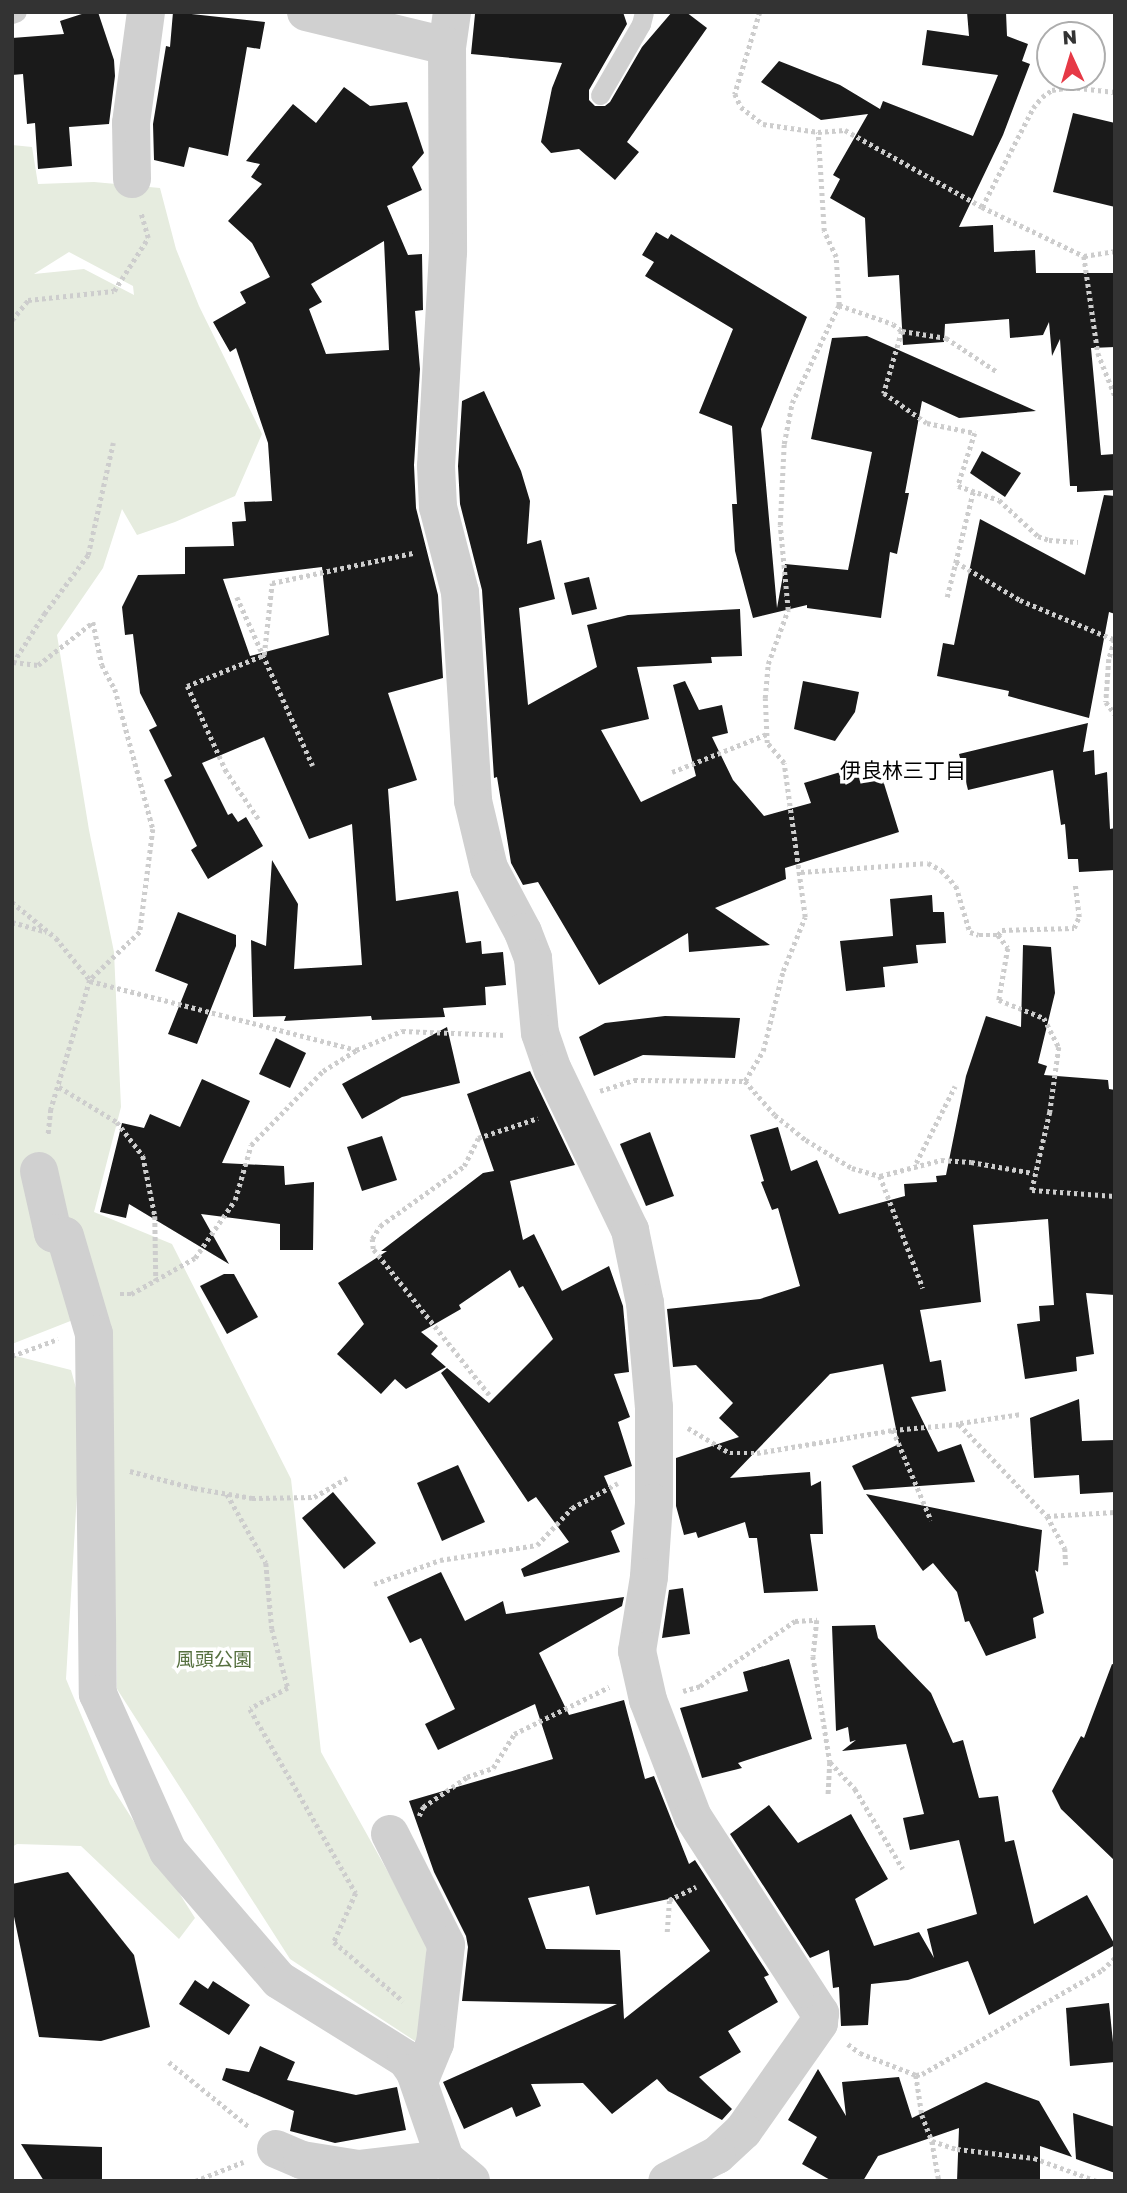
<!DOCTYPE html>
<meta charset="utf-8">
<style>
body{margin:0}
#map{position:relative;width:1127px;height:2193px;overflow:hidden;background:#fff;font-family:"Golos Text","Noto Sans JP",sans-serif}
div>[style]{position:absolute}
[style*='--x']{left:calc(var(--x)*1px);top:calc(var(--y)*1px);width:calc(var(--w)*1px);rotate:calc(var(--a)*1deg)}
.green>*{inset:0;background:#e6ecdf}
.building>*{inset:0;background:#1a1a1a}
.path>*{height:4.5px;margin-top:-2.25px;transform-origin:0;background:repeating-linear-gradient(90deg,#cdcdcd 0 3.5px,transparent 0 7px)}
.service>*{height:19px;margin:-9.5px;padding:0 9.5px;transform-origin:9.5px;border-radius:9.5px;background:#d0d0d0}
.minor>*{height:38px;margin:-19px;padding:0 19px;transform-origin:19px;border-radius:19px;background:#d0d0d0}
span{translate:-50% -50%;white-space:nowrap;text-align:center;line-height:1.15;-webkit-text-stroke:7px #fff;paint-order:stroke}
.park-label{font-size:19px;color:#56703f}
.neighbourhood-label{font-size:21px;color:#000}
.frame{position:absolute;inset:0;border:14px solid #333;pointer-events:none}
.north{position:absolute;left:1036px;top:21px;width:70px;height:70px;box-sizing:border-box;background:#fff;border:2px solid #adadad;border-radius:50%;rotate:356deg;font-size:19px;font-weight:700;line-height:28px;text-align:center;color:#333}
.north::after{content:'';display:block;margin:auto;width:24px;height:32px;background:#e63946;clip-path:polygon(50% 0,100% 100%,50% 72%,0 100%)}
</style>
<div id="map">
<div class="green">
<div style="clip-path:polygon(evenodd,12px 145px,32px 147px,38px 184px,94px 182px,160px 188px,176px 249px,199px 306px,262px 434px,235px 496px,175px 522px,137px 535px,122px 509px,103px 568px,57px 635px,89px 830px,114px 952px,121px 1107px,94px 1212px,172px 1244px,291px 1479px,321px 1752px,427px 1942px,421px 2045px,290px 1959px,117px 1689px,110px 1327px,73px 1320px,12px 1344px,12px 145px,69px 252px,133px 286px,134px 295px,84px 269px,34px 274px,69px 252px)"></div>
<div style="clip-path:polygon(12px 1355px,71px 1370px,82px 1410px,66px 1679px,110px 1784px,195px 1918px,179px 1939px,81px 1846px,17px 1844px,12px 1847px)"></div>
</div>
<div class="building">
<div style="clip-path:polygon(88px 12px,98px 12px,114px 60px,115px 76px,109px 124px,69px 127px,72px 166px,38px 169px,35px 123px,27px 124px,23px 74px,12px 75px,12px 38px,64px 34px,60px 21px)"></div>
<div style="clip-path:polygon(173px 12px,265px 22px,260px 49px,247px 47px,228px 156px,189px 147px,184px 167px,154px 160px,153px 124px,166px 46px,170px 47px)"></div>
<div style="clip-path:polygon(623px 12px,627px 24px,589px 90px,589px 100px,595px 106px,605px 106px,610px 102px,642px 47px,672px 12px,686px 12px,707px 28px,627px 142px,639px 152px,615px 180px,579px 149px,551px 153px,541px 142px,552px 88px,562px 63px,471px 54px,475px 14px)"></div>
<div style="clip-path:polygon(967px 12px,1006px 12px,1007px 36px,1028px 44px,1022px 61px,1030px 64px,1003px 135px,959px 227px,993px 225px,994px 252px,1035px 250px,1036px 273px,1115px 273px,1115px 347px,1091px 348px,1101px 455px,1115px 454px,1115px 490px,1077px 492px,1077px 486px,1070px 486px,1060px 339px,1052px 356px,1049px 322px,1043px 335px,1010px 338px,1009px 319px,945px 324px,944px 342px,903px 345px,899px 275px,868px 277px,865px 218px,830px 198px,840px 179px,833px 175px,868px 114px,821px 120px,761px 82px,779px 61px,840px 85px,880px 109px,883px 101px,973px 136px,998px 75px,922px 65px,927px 30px,969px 36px)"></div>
<div style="clip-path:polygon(evenodd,344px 87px,370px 106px,407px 102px,424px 153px,412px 167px,422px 190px,387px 206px,408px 255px,422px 254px,423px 310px,415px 311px,420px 369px,414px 465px,416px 508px,438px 595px,443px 678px,388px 693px,417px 780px,388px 789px,396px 901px,458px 891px,466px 943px,481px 941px,482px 954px,503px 952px,506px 985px,485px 987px,486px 1005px,443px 1008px,445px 1017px,372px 1020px,371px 1016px,284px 1021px,286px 1016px,253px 1017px,251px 940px,266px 946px,272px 860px,298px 904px,294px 969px,362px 965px,352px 824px,309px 839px,264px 737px,202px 763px,228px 815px,232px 813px,238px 822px,246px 817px,263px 846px,208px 879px,191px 850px,197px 846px,164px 780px,172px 776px,149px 730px,157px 726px,140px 693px,133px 634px,125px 635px,122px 607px,138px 575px,185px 574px,185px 547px,234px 546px,232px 522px,246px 521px,244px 502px,272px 501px,268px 443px,236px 348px,230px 352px,213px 322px,246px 303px,240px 292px,270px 277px,252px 243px,228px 221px,262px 184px,251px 177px,260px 164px,246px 161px,293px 104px,316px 123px,344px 87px,384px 241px,389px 350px,326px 354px,309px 309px,322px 302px,311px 284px,384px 241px,344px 87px,322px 567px,329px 635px,250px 656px,223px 579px,322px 567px)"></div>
<div style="clip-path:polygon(1073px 113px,1115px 123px,1115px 207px,1053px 192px)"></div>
<div style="clip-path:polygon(656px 232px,668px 239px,671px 234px,807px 317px,761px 429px,777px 608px,785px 564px,848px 570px,872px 452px,811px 439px,832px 338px,867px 336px,1036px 411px,959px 418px,922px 401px,905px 493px,909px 493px,897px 554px,890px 552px,881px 618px,807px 608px,807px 605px,753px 618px,735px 551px,732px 504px,737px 504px,732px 426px,699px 413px,733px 329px,645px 276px,654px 262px,642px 255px)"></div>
<div style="clip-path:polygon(484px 391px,521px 471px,530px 501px,527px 544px,541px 540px,555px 599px,519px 608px,528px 705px,597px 667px,587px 625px,628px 615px,740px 609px,742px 656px,711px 657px,712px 663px,637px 667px,649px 719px,601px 730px,641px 802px,696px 776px,673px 685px,685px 681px,699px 710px,722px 705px,728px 733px,712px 737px,733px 780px,764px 816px,811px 803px,804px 783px,877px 761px,899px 832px,785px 868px,786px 879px,715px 908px,770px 945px,689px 952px,688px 933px,599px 985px,538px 882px,523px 885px,511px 863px,497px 777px,494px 778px,482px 590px,460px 504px,458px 466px,462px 401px)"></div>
<div style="clip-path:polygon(982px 451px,1021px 473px,1005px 497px,970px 473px)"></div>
<div style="clip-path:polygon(1104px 495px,1115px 496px,1115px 614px,1109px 612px,1089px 718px,1008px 696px,1009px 691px,937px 676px,943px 643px,954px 645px,980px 519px,1085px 575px)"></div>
<div style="clip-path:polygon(589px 577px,597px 609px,572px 615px,564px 583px)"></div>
<div style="clip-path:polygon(803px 681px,859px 692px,855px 712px,835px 741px,794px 729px)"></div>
<div style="clip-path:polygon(1088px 723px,1083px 752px,1094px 750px,1095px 775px,1107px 772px,1110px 829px,1115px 828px,1115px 870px,1079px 872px,1078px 859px,1068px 859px,1065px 824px,1061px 825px,1053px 770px,968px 790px,959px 754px)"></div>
<div style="clip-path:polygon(932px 895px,933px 912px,944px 912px,946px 943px,916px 945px,918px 963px,883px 967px,885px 987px,846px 991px,840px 941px,893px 936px,890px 899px)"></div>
<div style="clip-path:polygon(178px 912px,236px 935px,236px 946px,197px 1044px,168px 1034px,188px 984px,155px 971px)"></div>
<div style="clip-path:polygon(1023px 945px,1051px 947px,1055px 993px,1038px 1063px,1047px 1066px,1044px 1075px,1108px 1080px,1109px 1089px,1115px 1090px,1115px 1295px,1086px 1293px,1094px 1354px,1076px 1357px,1077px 1371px,1025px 1379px,1017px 1324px,1040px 1321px,1039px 1306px,1054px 1305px,1048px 1219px,973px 1225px,981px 1302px,920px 1310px,930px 1362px,941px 1360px,946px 1391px,911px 1397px,938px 1452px,961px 1444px,975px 1482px,864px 1490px,852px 1466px,899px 1444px,883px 1364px,830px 1374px,730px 1478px,810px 1472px,811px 1486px,821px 1481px,823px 1534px,810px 1534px,818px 1591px,764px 1593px,757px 1538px,749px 1538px,745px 1522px,698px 1538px,696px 1532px,684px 1535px,676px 1506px,676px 1458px,739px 1437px,719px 1418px,733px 1403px,696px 1365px,673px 1367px,667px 1309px,760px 1299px,800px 1286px,778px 1208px,772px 1210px,761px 1182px,764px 1181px,750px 1135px,778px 1127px,791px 1171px,817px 1160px,839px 1214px,905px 1196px,904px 1184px,937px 1182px,936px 1176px,946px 1175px,966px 1076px,986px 1016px,1021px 1027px)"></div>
<div style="clip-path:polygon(665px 1016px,740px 1018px,735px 1058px,643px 1055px,594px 1076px,579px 1037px,605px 1023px)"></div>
<div style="clip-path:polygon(447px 1027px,460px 1083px,402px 1097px,362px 1119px,342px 1084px)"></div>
<div style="clip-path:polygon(276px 1038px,306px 1053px,290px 1088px,259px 1074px)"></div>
<div style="clip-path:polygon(530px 1071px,575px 1165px,510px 1181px,523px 1240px,534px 1234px,562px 1291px,609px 1266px,623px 1306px,629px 1372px,614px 1374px,630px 1417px,618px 1422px,632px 1466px,604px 1476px,625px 1524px,611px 1531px,620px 1552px,524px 1577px,521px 1569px,569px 1542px,536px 1497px,528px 1502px,441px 1373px,447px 1368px,489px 1403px,553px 1339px,523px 1286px,519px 1288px,510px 1270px,459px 1305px,461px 1309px,421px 1332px,438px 1346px,431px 1354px,446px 1367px,406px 1389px,395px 1379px,381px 1394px,337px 1354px,364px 1324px,338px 1283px,387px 1251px,381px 1251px,483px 1173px,494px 1171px,467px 1094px)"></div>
<div style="clip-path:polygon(202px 1079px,250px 1101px,222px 1163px,284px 1166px,285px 1185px,314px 1182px,313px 1250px,280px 1250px,280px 1224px,201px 1214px,229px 1264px,129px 1204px,126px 1218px,100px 1212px,122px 1123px,144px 1128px,150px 1114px,180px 1127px)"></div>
<div style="clip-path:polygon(650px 1132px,674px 1196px,646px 1206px,620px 1144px)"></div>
<div style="clip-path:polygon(382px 1136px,397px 1180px,362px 1191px,347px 1147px)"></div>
<div style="clip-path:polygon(224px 1274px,234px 1274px,258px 1317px,227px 1334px,200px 1286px)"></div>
<div style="clip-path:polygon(1079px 1399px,1082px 1441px,1115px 1440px,1115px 1492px,1080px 1494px,1079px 1475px,1034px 1478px,1030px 1418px)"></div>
<div style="clip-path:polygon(458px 1465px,485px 1522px,442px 1541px,417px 1483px)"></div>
<div style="clip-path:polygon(333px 1492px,376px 1543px,344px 1569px,302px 1518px)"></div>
<div style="clip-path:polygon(866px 1494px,1042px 1530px,1038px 1572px,1035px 1570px,1044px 1613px,1033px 1618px,1036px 1638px,986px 1656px,969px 1621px,965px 1622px,957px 1592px,933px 1563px,923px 1571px)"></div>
<div style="clip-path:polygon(evenodd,441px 1572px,465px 1621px,503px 1601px,506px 1614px,624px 1597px,622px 1606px,539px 1653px,569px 1715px,624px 1700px,645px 1779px,654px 1776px,689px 1864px,695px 1860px,769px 1975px,764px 1977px,778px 2002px,728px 2031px,741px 2052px,699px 2077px,732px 2109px,722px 2120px,668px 2091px,657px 2079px,612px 2114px,583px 2083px,531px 2084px,541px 2106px,516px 2117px,512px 2107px,464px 2129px,443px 2082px,617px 2004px,462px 2001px,468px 1947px,466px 1936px,434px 1872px,409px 1801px,553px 1759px,535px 1704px,438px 1750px,425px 1724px,455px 1709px,421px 1638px,410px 1643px,387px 1597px,441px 1572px,589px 1886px,596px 1915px,673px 1898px,710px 1951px,624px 2019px,620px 1950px,546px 1949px,528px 1898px,589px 1886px)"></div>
<div style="clip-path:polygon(683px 1588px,690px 1634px,662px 1638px,669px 1590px)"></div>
<div style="clip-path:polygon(875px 1625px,878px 1638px,931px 1693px,953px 1743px,963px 1740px,979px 1798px,998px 1796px,1005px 1842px,1014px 1840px,1034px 1924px,1087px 1895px,1115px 1945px,989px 2015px,968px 1961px,908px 1980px,871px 1984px,868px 2025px,841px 2026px,839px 1987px,833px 1988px,829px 1950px,810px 1958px,730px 1834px,769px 1805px,798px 1843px,851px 1814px,888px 1879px,855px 1899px,874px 1946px,919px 1932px,934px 1958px,927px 1929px,977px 1914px,959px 1840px,910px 1850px,903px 1818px,924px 1814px,906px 1744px,842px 1751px,856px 1740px,850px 1742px,848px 1727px,836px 1731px,832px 1626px)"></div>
<div style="clip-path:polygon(789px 1659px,812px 1739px,738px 1763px,742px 1768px,702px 1778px,680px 1708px,748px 1691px,743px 1672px)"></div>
<div style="clip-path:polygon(1112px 1664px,1115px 1665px,1115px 1861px,1061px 1809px,1052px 1791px,1081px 1736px,1084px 1738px)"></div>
<div style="clip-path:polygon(68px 1872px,134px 1955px,150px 2027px,101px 2041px,39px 2037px,12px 1907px,12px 1884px)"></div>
<div style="clip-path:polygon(195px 1980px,208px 1989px,213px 1981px,250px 2005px,229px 2035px,179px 2004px)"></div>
<div style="clip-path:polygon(1109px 2003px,1115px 2062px,1070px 2066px,1066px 2008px)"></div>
<div style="clip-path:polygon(260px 2046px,295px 2062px,287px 2080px,356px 2095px,397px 2087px,406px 2130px,335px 2143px,290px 2131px,294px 2111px,222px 2080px,226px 2068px,249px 2072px)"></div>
<div style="clip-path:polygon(818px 2069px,846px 2116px,842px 2082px,899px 2077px,912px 2118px,986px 2082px,1039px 2101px,1072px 2157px,1040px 2146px,1040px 2181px,957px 2181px,959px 2128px,878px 2156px,863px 2181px,832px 2181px,802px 2164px,817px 2137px,788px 2120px)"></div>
<div style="clip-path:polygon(1073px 2113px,1115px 2127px,1115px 2173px,1076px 2159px)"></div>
<div style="clip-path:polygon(21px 2144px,102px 2147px,102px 2181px,44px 2181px)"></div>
</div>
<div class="path">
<div style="--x:760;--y:12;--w:86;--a:107"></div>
<div style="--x:735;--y:94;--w:14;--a:65"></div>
<div style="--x:741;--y:107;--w:28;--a:38"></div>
<div style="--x:763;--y:124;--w:56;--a:8.3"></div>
<div style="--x:818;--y:132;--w:27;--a:-4"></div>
<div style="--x:845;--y:130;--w:157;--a:29.3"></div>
<div style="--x:982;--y:207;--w:113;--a:25.7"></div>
<div style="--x:1084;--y:256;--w:31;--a:-9"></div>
<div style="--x:982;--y:207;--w:111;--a:-62.7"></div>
<div style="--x:1033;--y:108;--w:14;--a:-51"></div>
<div style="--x:1042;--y:97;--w:12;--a:-35"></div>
<div style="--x:1052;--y:90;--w:18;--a:-9"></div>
<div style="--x:1070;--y:87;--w:45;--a:6.3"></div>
<div style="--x:1084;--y:256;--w:98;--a:81.8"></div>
<div style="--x:1098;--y:353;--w:46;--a:68.4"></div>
<div style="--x:839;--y:305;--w:57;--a:19.4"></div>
<div style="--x:893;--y:324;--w:11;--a:38"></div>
<div style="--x:902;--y:331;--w:45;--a:9"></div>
<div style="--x:946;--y:338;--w:60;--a:33.4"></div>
<div style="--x:12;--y:320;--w:26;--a:-51"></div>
<div style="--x:28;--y:300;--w:86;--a:-6"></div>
<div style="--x:114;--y:291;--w:63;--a:-57.3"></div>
<div style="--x:148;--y:238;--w:25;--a:-106"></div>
<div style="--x:902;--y:331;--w:65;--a:106.2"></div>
<div style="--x:884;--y:393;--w:52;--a:34.9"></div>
<div style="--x:927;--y:423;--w:49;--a:11.8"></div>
<div style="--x:975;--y:433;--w:56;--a:107.8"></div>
<div style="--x:958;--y:486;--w:43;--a:18.9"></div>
<div style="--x:999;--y:500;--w:53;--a:42.7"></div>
<div style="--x:1038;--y:536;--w:12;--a:20"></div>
<div style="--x:1049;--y:540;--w:29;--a:4"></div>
<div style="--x:956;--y:562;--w:74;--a:30.7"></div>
<div style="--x:1020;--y:600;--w:103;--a:22.8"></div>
<div style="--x:1115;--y:640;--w:20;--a:108"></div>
<div style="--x:1109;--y:659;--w:43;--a:94"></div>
<div style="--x:1106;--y:702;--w:15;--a:53"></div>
<div style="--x:237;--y:597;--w:185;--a:65.8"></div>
<div style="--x:947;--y:597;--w:108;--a:-76.1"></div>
<div style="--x:13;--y:662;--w:25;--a:7"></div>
<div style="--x:38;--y:665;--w:70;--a:-38"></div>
<div style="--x:93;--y:622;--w:44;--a:78.2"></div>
<div style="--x:102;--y:665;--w:27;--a:62"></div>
<div style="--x:115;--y:689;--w:145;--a:74.8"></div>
<div style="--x:153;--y:829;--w:104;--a:97.2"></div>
<div style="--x:140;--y:932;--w:69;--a:136.2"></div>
<div style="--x:13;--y:663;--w:58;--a:-57.7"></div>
<div style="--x:44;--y:614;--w:74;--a:-53.3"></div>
<div style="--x:88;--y:555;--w:115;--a:-77.4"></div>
<div style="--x:672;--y:772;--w:102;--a:-21.8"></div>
<div style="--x:258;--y:819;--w:57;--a:-124.2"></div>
<div style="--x:226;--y:772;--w:94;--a:-114.4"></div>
<div style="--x:187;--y:686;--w:83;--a:-21.9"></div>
<div style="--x:264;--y:655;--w:72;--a:-83.7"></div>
<div style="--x:272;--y:583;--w:144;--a:-12"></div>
<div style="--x:801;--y:872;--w:127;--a:-4.1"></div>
<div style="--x:928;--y:863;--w:15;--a:28"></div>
<div style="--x:941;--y:870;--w:22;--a:47"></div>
<div style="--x:956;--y:886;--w:48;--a:73.1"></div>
<div style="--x:970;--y:932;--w:9;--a:18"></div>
<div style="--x:979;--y:935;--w:19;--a:0"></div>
<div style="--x:998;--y:935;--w:6;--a:-51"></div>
<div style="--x:1002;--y:930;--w:72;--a:-1.6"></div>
<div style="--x:1074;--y:928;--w:12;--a:-66"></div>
<div style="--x:1079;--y:917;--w:33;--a:-97"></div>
<div style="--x:12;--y:902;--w:57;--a:39.3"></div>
<div style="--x:56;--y:938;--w:54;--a:51"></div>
<div style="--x:90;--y:980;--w:135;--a:106.8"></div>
<div style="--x:51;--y:1109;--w:27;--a:96"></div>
<div style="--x:12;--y:922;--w:36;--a:16"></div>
<div style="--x:998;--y:935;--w:16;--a:52"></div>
<div style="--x:1008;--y:948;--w:53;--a:99.8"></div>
<div style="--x:999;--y:1000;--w:48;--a:21.8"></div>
<div style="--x:1044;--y:1018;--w:33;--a:63"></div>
<div style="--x:1059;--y:1047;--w:66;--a:97.9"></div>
<div style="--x:1050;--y:1112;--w:80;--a:103"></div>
<div style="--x:1032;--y:1190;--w:83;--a:4.1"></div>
<div style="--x:90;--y:981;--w:275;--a:14.5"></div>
<div style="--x:356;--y:1050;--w:50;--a:-22.4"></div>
<div style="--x:402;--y:1031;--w:104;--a:2.2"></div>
<div style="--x:745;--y:1081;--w:45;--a:48.6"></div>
<div style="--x:775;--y:1115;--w:40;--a:39"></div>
<div style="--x:806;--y:1140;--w:54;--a:31.3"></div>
<div style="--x:852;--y:1168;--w:29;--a:16"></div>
<div style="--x:880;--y:1176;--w:63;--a:-14.7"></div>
<div style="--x:941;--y:1160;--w:30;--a:4"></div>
<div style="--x:971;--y:1162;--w:63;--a:10.1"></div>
<div style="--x:59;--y:1087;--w:68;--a:31.1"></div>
<div style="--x:117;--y:1122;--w:43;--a:52.6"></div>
<div style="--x:143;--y:1156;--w:61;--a:78.7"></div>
<div style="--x:155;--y:1216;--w:65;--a:89.1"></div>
<div style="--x:600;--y:1091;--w:36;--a:-18"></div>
<div style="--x:634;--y:1080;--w:111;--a:0.5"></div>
<div style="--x:745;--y:1081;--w:35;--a:-59"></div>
<div style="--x:763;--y:1051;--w:82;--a:-76"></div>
<div style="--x:783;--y:971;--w:58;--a:-67.8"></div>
<div style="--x:805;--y:917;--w:155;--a:-97.8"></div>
<div style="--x:784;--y:763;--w:26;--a:-130"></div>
<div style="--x:767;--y:743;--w:45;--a:-92.5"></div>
<div style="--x:765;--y:698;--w:34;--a:-85"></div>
<div style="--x:768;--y:664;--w:58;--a:-69.7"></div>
<div style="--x:788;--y:610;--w:85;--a:-95.4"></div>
<div style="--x:780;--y:525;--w:81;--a:-87.2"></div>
<div style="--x:784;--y:444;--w:42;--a:-79"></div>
<div style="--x:792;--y:403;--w:109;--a:-64.4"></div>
<div style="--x:839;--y:305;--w:48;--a:-93.6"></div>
<div style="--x:836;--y:257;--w:29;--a:-115"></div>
<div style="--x:824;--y:231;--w:99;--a:-93.5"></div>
<div style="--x:916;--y:1163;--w:86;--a:-63.1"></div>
<div style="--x:880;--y:1176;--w:120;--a:69"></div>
<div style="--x:120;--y:1294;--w:11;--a:0"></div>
<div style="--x:131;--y:1294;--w:73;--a:-29.4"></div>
<div style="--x:195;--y:1258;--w:70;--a:-55.4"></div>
<div style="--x:235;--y:1200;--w:57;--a:-73.8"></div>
<div style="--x:251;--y:1145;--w:103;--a:-45.8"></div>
<div style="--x:323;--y:1071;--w:39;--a:-32"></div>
<div style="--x:12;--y:1356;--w:49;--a:-20.3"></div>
<div style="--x:489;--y:1395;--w:186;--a:-128.5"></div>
<div style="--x:373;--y:1249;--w:10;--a:-96"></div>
<div style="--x:372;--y:1239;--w:15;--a:-58"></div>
<div style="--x:380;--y:1226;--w:103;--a:-35.5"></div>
<div style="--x:464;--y:1166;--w:31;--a:-63"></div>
<div style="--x:478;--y:1138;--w:63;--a:-18.4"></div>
<div style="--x:960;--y:1423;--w:62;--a:-8.4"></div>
<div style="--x:688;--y:1428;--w:49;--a:30.8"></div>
<div style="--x:730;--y:1453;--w:27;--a:0"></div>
<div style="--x:757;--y:1453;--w:138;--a:-9.6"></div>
<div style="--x:893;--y:1430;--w:66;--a:-5.2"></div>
<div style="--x:959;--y:1424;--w:127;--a:46.3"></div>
<div style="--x:1047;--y:1516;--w:68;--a:-3.4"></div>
<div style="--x:893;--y:1430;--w:98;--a:67.1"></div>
<div style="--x:130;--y:1471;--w:66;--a:14.9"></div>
<div style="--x:194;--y:1488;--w:59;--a:9.8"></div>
<div style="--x:252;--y:1498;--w:62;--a:-0.9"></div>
<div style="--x:314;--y:1497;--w:38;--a:-30"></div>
<div style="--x:227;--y:1494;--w:79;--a:60.5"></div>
<div style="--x:266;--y:1563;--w:66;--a:84.8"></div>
<div style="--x:272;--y:1629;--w:61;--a:74.8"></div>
<div style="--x:288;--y:1688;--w:43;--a:151.1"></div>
<div style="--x:250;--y:1709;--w:212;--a:60.1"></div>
<div style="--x:356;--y:1893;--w:54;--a:114.2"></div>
<div style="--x:334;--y:1942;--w:91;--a:40.5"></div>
<div style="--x:1047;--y:1516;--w:37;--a:61"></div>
<div style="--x:1065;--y:1548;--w:17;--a:87"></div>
<div style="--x:374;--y:1584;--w:70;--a:-20"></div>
<div style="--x:440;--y:1560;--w:98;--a:-8.8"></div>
<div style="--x:537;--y:1545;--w:51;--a:-46.6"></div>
<div style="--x:572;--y:1508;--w:52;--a:-28.5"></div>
<div style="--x:683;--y:1691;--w:18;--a:-16"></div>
<div style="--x:700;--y:1686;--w:115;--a:-34.4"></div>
<div style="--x:795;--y:1621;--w:22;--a:-3"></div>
<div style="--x:817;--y:1620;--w:36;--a:96"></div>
<div style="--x:813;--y:1656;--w:107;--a:80.9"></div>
<div style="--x:830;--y:1762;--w:33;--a:93"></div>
<div style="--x:830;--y:1762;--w:37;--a:47"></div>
<div style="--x:855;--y:1789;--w:93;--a:59"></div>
<div style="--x:419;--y:1816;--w:10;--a:-66"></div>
<div style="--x:423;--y:1807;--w:53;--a:-34.3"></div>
<div style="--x:467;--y:1777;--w:28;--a:-19"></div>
<div style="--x:493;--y:1768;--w:40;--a:-58"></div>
<div style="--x:514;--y:1734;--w:106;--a:-26.3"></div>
<div style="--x:667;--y:1932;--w:32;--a:-86"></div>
<div style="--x:669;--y:1900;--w:30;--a:-26"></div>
<div style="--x:848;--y:2044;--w:15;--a:37"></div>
<div style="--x:860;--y:2053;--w:60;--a:21.4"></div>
<div style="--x:916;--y:2075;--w:6;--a:-9"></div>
<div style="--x:922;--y:2074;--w:208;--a:-30"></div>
<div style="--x:1102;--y:1970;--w:18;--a:-43"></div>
<div style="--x:169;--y:2062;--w:102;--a:39"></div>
<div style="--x:916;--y:2075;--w:40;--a:81.5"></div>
<div style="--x:922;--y:2115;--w:28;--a:69"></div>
<div style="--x:932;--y:2141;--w:26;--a:18"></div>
<div style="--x:957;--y:2149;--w:78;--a:6.7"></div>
<div style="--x:1034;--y:2158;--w:67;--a:20.1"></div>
<div style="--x:932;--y:2141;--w:41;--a:80.1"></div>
<div style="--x:195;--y:2181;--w:52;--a:-21.6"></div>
</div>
<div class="service">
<div style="--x:12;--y:14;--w:5;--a:-22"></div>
<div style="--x:600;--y:95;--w:82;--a:-60"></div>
<div style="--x:641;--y:24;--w:12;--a:-76"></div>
</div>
<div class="minor">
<div style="--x:306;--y:12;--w:145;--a:13.6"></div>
<div style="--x:452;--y:12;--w:34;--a:98"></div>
<div style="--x:447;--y:46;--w:206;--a:89.7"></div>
<div style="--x:448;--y:252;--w:214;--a:93.2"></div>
<div style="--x:436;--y:466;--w:41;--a:87.2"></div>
<div style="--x:438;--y:507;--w:88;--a:75.5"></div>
<div style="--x:460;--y:592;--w:209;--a:86.4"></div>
<div style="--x:473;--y:801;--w:69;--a:76.6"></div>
<div style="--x:489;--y:868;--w:72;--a:62"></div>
<div style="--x:523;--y:932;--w:28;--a:69"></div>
<div style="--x:533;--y:958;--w:75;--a:84.7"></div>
<div style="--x:540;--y:1033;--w:39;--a:71"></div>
<div style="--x:553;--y:1070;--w:178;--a:64.3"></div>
<div style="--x:630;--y:1230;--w:75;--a:78.4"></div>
<div style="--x:645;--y:1303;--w:104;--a:85.1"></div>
<div style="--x:654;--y:1407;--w:96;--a:90"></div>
<div style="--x:654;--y:1503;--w:74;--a:93.9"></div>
<div style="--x:649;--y:1577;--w:75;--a:99.2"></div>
<div style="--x:637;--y:1651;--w:50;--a:77.3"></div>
<div style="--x:648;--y:1700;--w:125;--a:69"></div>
<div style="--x:693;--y:1817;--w:234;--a:57.1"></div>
<div style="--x:820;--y:2013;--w:10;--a:96"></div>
<div style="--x:819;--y:2023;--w:132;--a:125.1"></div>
<div style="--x:743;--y:2131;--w:35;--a:137"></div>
<div style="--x:717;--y:2155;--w:56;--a:152.5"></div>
<div style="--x:132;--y:179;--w:56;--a:-91"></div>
<div style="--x:131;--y:123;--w:112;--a:-82.3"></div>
<div style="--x:39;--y:1171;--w:64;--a:77.3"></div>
<div style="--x:53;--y:1233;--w:12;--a:14"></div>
<div style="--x:65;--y:1236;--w:102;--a:73.5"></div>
<div style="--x:94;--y:1334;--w:360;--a:89.4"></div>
<div style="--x:98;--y:1694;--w:172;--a:66"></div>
<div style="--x:168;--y:1851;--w:170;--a:49.3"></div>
<div style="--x:279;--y:1980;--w:150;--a:31.9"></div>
<div style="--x:406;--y:2059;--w:16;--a:55"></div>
<div style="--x:415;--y:2072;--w:92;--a:71"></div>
<div style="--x:445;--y:2159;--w:34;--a:40"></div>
<div style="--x:390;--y:1834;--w:124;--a:63.2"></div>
<div style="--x:446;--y:1945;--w:99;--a:96.4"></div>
<div style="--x:435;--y:2043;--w:42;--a:112.3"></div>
<div style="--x:276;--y:2149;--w:28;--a:23"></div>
<div style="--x:302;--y:2160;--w:57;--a:9.1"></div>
<div style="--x:358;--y:2169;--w:88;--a:-6.6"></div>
</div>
<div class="park-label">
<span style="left:214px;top:1659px">風頭公園</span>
</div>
<div class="neighbourhood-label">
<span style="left:903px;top:770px">伊良林三丁目</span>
</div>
<div class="frame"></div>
<div class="north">N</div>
</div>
